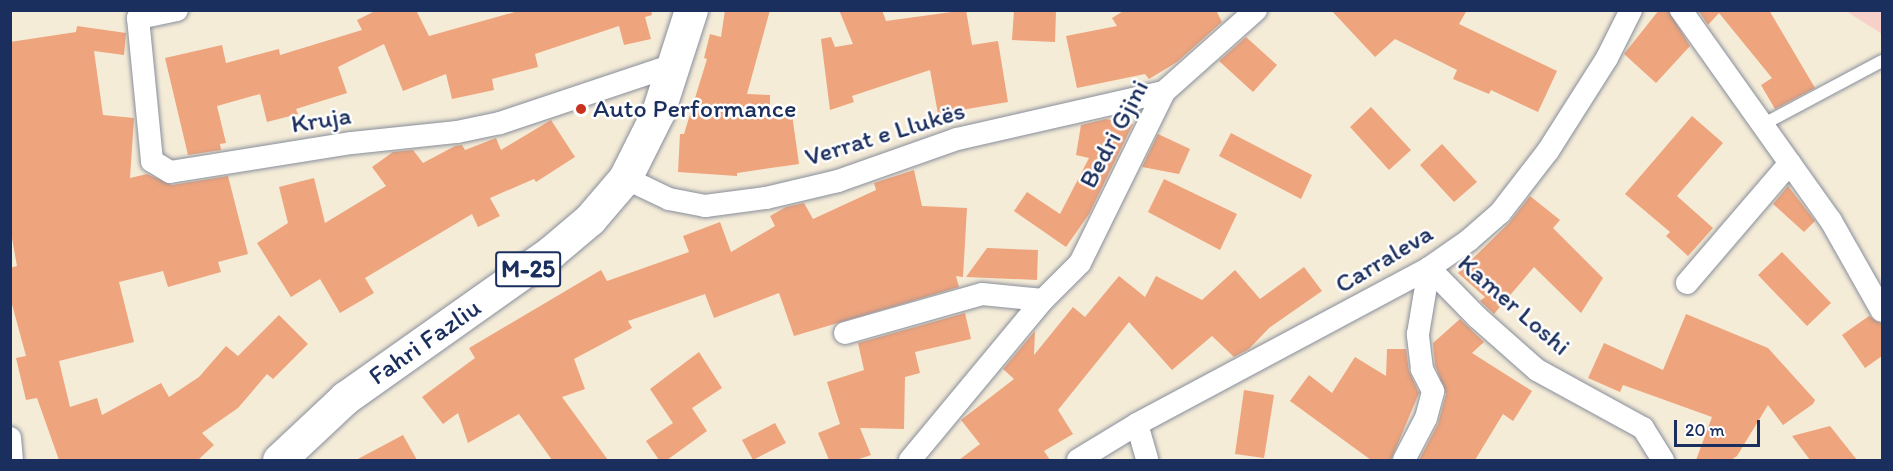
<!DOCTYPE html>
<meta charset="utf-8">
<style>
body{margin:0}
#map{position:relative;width:1893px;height:471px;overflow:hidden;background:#f5ecd8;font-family:Itim,sans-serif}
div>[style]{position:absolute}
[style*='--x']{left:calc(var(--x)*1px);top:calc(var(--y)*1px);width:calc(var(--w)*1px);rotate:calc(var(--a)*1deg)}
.built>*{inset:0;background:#f7d0ca}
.building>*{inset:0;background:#eea47d}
.roads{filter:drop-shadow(0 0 2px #888e9b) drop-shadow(0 0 2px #888e9b)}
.lane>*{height:12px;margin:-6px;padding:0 6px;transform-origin:6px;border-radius:6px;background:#fff}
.street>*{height:22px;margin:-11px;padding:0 11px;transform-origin:11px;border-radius:11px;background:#fff}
.primary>*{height:33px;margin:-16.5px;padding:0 16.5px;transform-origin:16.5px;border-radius:16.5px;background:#fff}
.dots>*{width:16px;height:16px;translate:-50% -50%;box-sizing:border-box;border:3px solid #fff;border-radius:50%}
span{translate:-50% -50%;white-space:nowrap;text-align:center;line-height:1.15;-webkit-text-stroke:5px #fff;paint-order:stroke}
.shield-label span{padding:2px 4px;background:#fff;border:2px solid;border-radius:4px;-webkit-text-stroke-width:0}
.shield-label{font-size:24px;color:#1b2f5e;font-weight:700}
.poi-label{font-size:26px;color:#1b2f5e}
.left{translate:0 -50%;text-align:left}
.street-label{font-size:26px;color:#1b2f5e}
.frame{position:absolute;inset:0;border:12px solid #1b2f5e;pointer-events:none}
.scale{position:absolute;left:1674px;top:420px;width:86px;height:27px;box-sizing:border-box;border:3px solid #1b2f5e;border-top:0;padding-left:8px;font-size:18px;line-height:21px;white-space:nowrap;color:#1b2f5e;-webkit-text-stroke:4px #fff;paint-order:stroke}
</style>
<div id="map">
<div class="built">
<div style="clip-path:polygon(1846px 11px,1882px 11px,1882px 34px)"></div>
</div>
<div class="building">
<div style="clip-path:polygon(377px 10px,416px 10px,429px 36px,522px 10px,651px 10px,652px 15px,645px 17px,651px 39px,624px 45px,619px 26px,535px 54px,538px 67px,492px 79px,494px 90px,452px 99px,446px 74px,403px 91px,384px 44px,338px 67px,347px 93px,296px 109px,298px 114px,267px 122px,260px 94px,217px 106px,226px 143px,220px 144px,221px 150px,188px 155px,165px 58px,222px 45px,226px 63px,279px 49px,280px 55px,362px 30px,357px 20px)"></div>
<div style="clip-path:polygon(725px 10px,770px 10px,747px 94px,770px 95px,770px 113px,791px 107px,799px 164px,737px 173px,737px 176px,678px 172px,680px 134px,684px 134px,707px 59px,704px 58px,710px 34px,721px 37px)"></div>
<div style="clip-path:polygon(839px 10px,882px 10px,886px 21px,966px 10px,972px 45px,998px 41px,1008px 102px,938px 114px,930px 70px,852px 96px,854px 102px,830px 110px,821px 39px,831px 37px,835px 47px,853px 44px)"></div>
<div style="clip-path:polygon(1014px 10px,1056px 10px,1055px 42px,1012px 40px)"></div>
<div style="clip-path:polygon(1125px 10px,1216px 10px,1222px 22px,1177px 62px,1149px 79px,1145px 74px,1077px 88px,1066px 36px,1117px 26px,1112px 18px)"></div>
<div style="clip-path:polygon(1331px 10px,1467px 10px,1459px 24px,1557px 71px,1538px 112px,1491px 90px,1489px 94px,1453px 79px,1457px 70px,1395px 39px,1375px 57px)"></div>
<div style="clip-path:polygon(1659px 10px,1668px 10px,1690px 46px,1656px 83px,1624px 54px)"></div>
<div style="clip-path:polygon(1698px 10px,1769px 10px,1815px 88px,1775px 109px,1761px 85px,1772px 78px,1719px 13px,1708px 25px)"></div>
<div style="clip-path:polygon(77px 26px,126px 33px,124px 55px,94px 51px,103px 115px,134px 118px,130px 178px,147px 174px,172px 185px,228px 176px,248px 254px,218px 262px,221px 272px,168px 287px,163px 271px,119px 282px,134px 342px,59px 361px,70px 407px,97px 398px,102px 415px,161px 383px,169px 397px,199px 377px,226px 346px,238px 356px,279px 315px,308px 344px,273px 379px,267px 374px,238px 408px,202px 433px,214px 445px,198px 460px,59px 460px,37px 398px,26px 400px,16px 358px,26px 356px,10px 297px,10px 268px,17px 266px,10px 227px,10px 42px,76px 32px)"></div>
<div style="clip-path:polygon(1246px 37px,1277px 65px,1253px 92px,1219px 61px)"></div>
<div style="clip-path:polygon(1371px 107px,1411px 150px,1389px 170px,1350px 127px)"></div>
<div style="clip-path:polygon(1692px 116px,1723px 143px,1677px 196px,1713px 228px,1688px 256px,1666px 236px,1670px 232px,1625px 194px)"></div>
<div style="clip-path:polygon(1106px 119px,1133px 124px,1089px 214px,1066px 247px,1014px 211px,1027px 192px,1060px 214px,1089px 158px,1076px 155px,1081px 125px)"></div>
<div style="clip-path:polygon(551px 120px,575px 157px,536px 182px,534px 179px,490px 198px,500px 216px,478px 227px,472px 214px,365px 278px,374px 293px,340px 313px,320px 279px,291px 297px,257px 243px,288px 223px,279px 187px,314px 178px,325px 223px,386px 186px,372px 167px,393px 152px,413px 150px,423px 163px,455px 146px,462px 145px,465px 150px,496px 138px,501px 150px)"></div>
<div style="clip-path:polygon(1231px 133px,1312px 175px,1301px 199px,1219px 156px)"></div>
<div style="clip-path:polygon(1158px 134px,1190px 149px,1179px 174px,1142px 167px)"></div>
<div style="clip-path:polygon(1442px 144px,1477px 182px,1454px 202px,1420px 165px)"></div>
<div style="clip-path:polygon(914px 170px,922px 206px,967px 208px,963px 277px,956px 276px,959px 287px,794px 336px,779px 293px,714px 318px,705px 294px,628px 321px,632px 328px,574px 359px,585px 389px,562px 397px,608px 460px,552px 460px,519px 414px,468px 443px,458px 413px,443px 424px,422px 397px,475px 358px,469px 348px,601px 270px,607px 281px,689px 252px,683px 236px,720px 222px,731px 252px,775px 226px,770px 216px,786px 207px,804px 203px,813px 219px,876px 190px,874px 183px)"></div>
<div style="clip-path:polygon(1164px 179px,1237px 214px,1220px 250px,1148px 212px)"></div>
<div style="clip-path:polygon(1788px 186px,1815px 221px,1804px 232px,1773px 204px)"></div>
<div style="clip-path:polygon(1530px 196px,1560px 220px,1553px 228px,1603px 278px,1581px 313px,1534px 267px,1494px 314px,1480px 301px,1485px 297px,1458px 273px,1509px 223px)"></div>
<div style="clip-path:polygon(987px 248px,1038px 250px,1037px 280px,966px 277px)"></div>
<div style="clip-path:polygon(1782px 252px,1831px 303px,1807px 326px,1758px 275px)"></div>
<div style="clip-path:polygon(1304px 267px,1322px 291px,1269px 328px,1249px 349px,1234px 357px,1212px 336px,1172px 370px,1129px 322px,1058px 410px,1073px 434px,1044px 451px,1050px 460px,959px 460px,980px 444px,961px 420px,1014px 379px,1003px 369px,1035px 331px,1034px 355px,1073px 307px,1085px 317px,1119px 276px,1145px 297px,1156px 276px,1202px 300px,1235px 270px,1260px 299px)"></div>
<div style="clip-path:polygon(965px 313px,971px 339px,915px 352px,920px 373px,905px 377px,904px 429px,860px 428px,871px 455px,856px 460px,829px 460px,818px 433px,840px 424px,827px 382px,864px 370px,858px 343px)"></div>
<div style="clip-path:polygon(1686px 314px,1768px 348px,1815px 400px,1813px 404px,1783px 425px,1768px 405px,1737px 456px,1731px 460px,1696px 460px,1712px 417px,1623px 385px,1620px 392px,1588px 378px,1604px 343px,1663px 370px)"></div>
<div style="clip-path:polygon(1869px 316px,1882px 324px,1882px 356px,1865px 368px,1842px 335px)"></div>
<div style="clip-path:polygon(1460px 319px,1484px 342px,1472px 353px,1532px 391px,1513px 421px,1503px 414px,1475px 460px,1419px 460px,1438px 424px,1446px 394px,1435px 365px,1433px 343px)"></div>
<div style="clip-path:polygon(1387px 349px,1406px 349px,1409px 371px,1419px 393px,1391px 460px,1371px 460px,1290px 401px,1309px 375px,1332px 393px,1355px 357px,1386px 376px)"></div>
<div style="clip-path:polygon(699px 352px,722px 388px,692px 408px,707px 431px,667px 460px,659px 460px,646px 441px,673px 423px,650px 389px)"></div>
<div style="clip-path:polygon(1244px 390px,1274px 395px,1264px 458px,1235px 454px)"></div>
<div style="clip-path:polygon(775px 423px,786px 443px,753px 460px,742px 440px)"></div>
<div style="clip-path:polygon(1830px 426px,1857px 460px,1810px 460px,1792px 436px)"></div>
<div style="clip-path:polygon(403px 435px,417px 460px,356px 460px)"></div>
</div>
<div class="roads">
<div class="lane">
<div style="--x:1762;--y:125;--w:136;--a:-28.1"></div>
</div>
<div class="street">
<div style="--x:177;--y:10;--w:40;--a:168"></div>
<div style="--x:138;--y:18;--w:144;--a:84.4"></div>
<div style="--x:152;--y:161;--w:21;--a:31"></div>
<div style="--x:170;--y:172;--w:184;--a:-9.1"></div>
<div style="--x:352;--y:143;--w:106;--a:-6"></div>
<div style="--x:457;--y:132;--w:44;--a:-11.8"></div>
<div style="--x:500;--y:123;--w:186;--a:-18.5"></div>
<div style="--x:1681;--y:10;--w:259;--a:54.6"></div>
<div style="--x:1831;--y:221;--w:103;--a:60.5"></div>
<div style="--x:625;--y:178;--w:49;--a:25.5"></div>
<div style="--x:669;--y:199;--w:37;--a:11"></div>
<div style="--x:705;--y:206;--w:62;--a:-7.5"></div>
<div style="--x:766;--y:198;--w:74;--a:-13.3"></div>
<div style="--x:838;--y:181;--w:126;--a:-19.4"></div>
<div style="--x:957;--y:139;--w:212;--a:-12.8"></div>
<div style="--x:1429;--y:268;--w:69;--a:45.6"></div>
<div style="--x:1477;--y:317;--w:80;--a:41.5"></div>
<div style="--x:1537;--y:370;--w:121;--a:28.7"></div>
<div style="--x:1643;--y:428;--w:38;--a:58"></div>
<div style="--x:1687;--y:283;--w:158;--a:-49.4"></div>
<div style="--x:845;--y:333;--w:142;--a:-15.9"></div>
<div style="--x:982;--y:294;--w:61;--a:5.6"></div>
<div style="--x:1137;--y:424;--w:37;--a:74"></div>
<div style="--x:10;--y:438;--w:22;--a:85"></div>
<div style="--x:910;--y:460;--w:208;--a:-50.3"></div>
<div style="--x:1043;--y:300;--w:52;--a:-45"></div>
<div style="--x:1080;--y:263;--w:191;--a:-63.8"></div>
<div style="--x:1164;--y:92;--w:123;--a:-41.7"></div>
<div style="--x:1078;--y:460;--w:69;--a:-31.4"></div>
<div style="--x:1137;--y:424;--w:331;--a:-28.1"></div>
<div style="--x:1429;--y:268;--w:49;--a:-35"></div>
<div style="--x:1469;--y:240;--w:41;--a:-41.1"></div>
<div style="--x:1500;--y:213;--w:78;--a:-52.3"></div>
<div style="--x:1548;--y:151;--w:110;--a:-57.6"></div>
<div style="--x:1607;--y:58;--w:54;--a:-63.4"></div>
<div style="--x:1404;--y:460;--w:47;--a:-62.4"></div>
<div style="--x:1426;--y:418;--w:28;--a:-75"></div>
<div style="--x:1433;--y:391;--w:25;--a:-117"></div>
<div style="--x:1422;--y:369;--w:35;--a:-97"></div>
<div style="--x:1418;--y:334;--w:67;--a:-80.5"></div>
</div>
<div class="primary">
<div style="--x:279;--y:460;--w:91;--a:-43.2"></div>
<div style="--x:345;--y:398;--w:252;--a:-35.3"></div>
<div style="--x:551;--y:252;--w:51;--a:-40.2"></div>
<div style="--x:590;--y:219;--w:54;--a:-49.5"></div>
<div style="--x:625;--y:178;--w:74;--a:-63.4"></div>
<div style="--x:658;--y:112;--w:107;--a:-72.1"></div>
</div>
</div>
<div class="dots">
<div style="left:581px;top:109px;background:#c8321e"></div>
</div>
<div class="shield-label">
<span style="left:528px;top:269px">M-25</span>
</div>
<div class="poi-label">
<span class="left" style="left:593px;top:109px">Auto Performance</span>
</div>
<div class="street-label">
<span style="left:321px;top:120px;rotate:-9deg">Kruja</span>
<span style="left:885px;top:134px;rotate:-17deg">Verrat e Llukës</span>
<span style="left:1114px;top:134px;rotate:-62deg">Bedri Gjini</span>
<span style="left:1384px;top:259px;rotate:-31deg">Carraleva</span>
<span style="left:1514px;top:305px;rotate:41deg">Kamer Loshi</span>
<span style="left:425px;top:342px;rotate:-35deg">Fahri Fazliu</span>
</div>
<div class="frame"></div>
<div class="scale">20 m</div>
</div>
